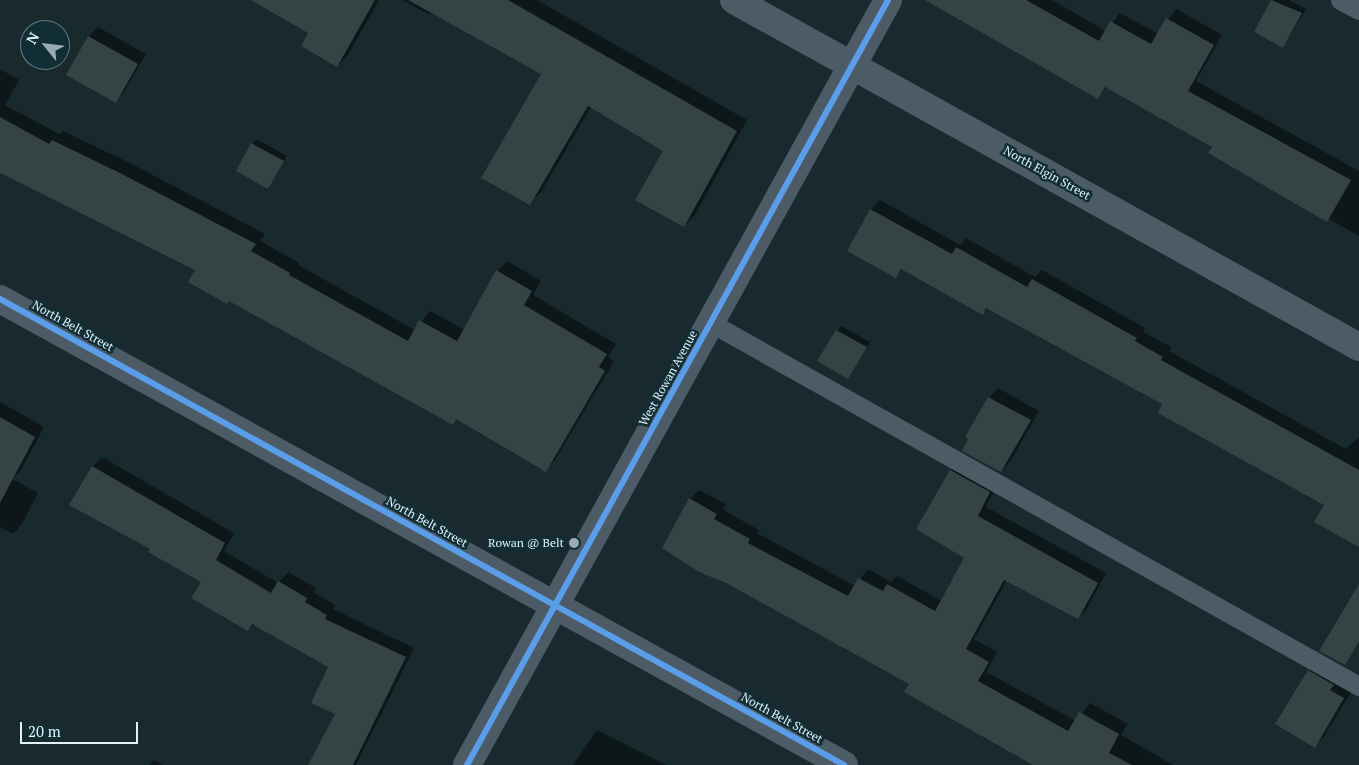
<!DOCTYPE html>
<style>
body{margin:0}
#map{position:relative;width:1359px;height:765px;overflow:hidden;background:#192a2f;font-family:"PT Serif",serif}
div>[style]{position:absolute}
[style*='--x']{left:calc(var(--x)*1px);top:calc(var(--y)*1px);width:calc(var(--w)*1px);rotate:calc(var(--a)*1deg)}
.shadow>*{inset:0;background:#0007}
.building>*{inset:0;background:#354345}
.service>*{height:19px;margin:-9.5px;padding:0 9.5px;transform-origin:9.5px;border-radius:9.5px;background:#4c5b66}
.minor>*{height:28px;margin:-14px;padding:0 14px;transform-origin:14px;border-radius:14px;background:#4c5b66}
.tertiary>*{height:28px;margin:-14px;padding:0 14px;transform-origin:14px;border-radius:14px;background:#4c5b66}
.cycleway>*{height:6px;margin:-3px;padding:0 3px;transform-origin:3px;border-radius:3px;background:#5a9eea}
.dots>*{width:14px;height:14px;translate:-50% -50%;box-sizing:border-box;border:2px solid #112e37;border-radius:50%}
span{translate:-50% -50%;white-space:nowrap;text-align:center;line-height:1.15;-webkit-text-stroke:5px #112e37;paint-order:stroke}
.street-label{font-size:12px;color:#e1f1f7}
.poi-label{font-size:12px;color:#e1f1f7}
.right{translate:-100% -50%;text-align:right}
.north{position:absolute;left:20px;top:20px;width:50px;height:50px;box-sizing:border-box;background:#112e37;border:1px solid #647c84;border-radius:50%;rotate:299deg;font-size:14px;font-weight:700;line-height:20px;text-align:center;color:#e1f1f7}
.north::after{content:'';display:block;margin:auto;width:18px;height:22px;background:#9babb1;clip-path:polygon(50% 0,100% 100%,50% 72%,0 100%)}
.scale{position:absolute;left:20px;top:722px;width:118px;height:22px;box-sizing:border-box;border:2px solid #e1f1f7;border-top:0;padding-left:6px;font-size:15px;line-height:18px;white-space:nowrap;color:#e1f1f7;-webkit-text-stroke:4px #112e37;paint-order:stroke}
</style>
<div id="map">
<div class="shadow">
<div style="clip-path:polygon(263px 0,379px 0,348px 55px,337px 66px,310px 32px)"></div>
<div style="clip-path:polygon(402px 0,537px 0,747px 120px,695px 215px,684px 226px,664px 151px,591px 107px,541px 192px,530px 203px,543px 73px,433px 12px,430px 15px)"></div>
<div style="clip-path:polygon(960px 0,1052px 0,1106px 31px,1120px 13px,1158px 34px,1176px 9px,1222px 35px,1196px 81px,1359px 171px,1359px 236px,1210px 152px,1213px 146px,1107px 87px,1098px 97px)"></div>
<div style="clip-path:polygon(1273px 0,1289px 0,1306px 9px,1283px 47px,1256px 32px)"></div>
<div style="clip-path:polygon(98px 27px,146px 54px,124px 92px,115px 101px,68px 75px,89px 36px)"></div>
<div style="clip-path:polygon(0 69px,19px 80px,5px 105px,59px 134px,63px 131px,132px 164px,265px 234px,260px 241px,299px 263px,298px 265px,415px 330px,430px 311px,465px 330px,497px 271px,507px 261px,541px 281px,533px 295px,616px 344px,608px 357px,614px 361px,555px 460px,546px 470px,457px 418px,452px 423px,196px 270px,0 173px)"></div>
<div style="clip-path:polygon(257px 139px,287px 156px,268px 188px,252px 144px)"></div>
<div style="clip-path:polygon(880px 200px,960px 245px,966px 238px,1035px 277px,1042px 270px,1145px 328px,1143px 332px,1171px 347px,1169px 351px,1346px 449px,1359px 437px,1359px 535px,1326px 504px,1164px 404px,988px 308px,983px 313px,903px 269px,896px 276px,871px 210px)"></div>
<div style="clip-path:polygon(841px 326px,870px 342px,848px 377px,819px 361px)"></div>
<div style="clip-path:polygon(998px 388px,1039px 411px,1010px 462px,1001px 471px,989px 398px)"></div>
<div style="clip-path:polygon(0 402px,44px 427px,20px 472px,12px 479px,38px 493px,22px 524px,13px 534px,0 527px)"></div>
<div style="clip-path:polygon(102px 457px,234px 533px,224px 551px,278px 583px,288px 572px,316px 588px,313px 592px,335px 605px,333px 609px,414px 648px,356px 765px,310px 765px,337px 713px,330px 667px,254px 624px,248px 629px,202px 582px,152px 549px,71px 505px,93px 466px)"></div>
<div style="clip-path:polygon(960px 462px,998px 483px,986px 507px,1106px 573px,1087px 609px,1078px 618px,1007px 580px,974px 639px,997px 652px,986px 672px,1076px 721px,1090px 703px,1128px 724px,1121px 735px,1173px 765px,1057px 765px,663px 548px,690px 499px,699px 490px,726px 504px,723px 510px,759px 530px,757px 533px,855px 586px,868px 569px,891px 582px,897px 576px,942px 601px,966px 557px,951px 471px)"></div>
<div style="clip-path:polygon(1359px 613px,1359px 643px,1345px 664px)"></div>
<div style="clip-path:polygon(1318px 662px,1353px 689px,1324px 737px,1315px 746px,1309px 671px)"></div>
<div style="clip-path:polygon(597px 730px,666px 765px,573px 765px)"></div>
<div style="clip-path:polygon(154px 760px,163px 765px,149px 765px)"></div>
</div>
<div class="building">
<div style="clip-path:polygon(251px 0,375px 0,337px 67px,301px 46px,308px 33px)"></div>
<div style="clip-path:polygon(408px 0,508px 0,737px 131px,684px 227px,635px 200px,663px 151px,588px 106px,530px 205px,481px 178px,541px 74px)"></div>
<div style="clip-path:polygon(925px 0,1026px 0,1099px 41px,1110px 21px,1151px 44px,1166px 18px,1214px 45px,1188px 91px,1351px 180px,1327px 222px,1208px 153px,1212px 147px,1105px 87px,1098px 99px)"></div>
<div style="clip-path:polygon(1271px 0,1302px 13px,1283px 48px,1254px 32px)"></div>
<div style="clip-path:polygon(88px 36px,138px 64px,116px 103px,66px 75px)"></div>
<div style="clip-path:polygon(0 117px,49px 144px,52px 140px,122px 174px,256px 244px,251px 251px,290px 273px,289px 275px,408px 341px,419px 320px,457px 341px,496px 270px,532px 291px,524px 305px,607px 354px,599px 367px,605px 371px,546px 472px,456px 419px,453px 425px,229px 301px,227px 304px,188px 282px,195px 270px,0 173px)"></div>
<div style="clip-path:polygon(251px 143px,284px 161px,268px 189px,236px 171px)"></div>
<div style="clip-path:polygon(870px 209px,952px 254px,956px 247px,1027px 287px,1032px 279px,1137px 338px,1135px 341px,1163px 357px,1161px 360px,1359px 470px,1359px 547px,1314px 522px,1324px 505px,1158px 413px,1162px 404px,986px 308px,983px 315px,901px 269px,896px 278px,847px 251px)"></div>
<div style="clip-path:polygon(836px 330px,867px 347px,848px 379px,817px 361px)"></div>
<div style="clip-path:polygon(988px 397px,1031px 420px,1001px 472px,962px 451px,968px 439px,965px 437px)"></div>
<div style="clip-path:polygon(0 417px,35px 437px,0 503px)"></div>
<div style="clip-path:polygon(92px 466px,225px 543px,216px 560px,271px 593px,278px 581px,307px 598px,305px 602px,327px 615px,325px 619px,406px 657px,353px 765px,308px 765px,335px 714px,311px 703px,328px 667px,252px 624px,248px 631px,191px 598px,201px 582px,148px 552px,150px 549px,69px 505px)"></div>
<div style="clip-path:polygon(950px 470px,990px 492px,978px 516px,1098px 583px,1078px 619px,1004px 580px,966px 649px,989px 662px,978px 681px,1068px 731px,1079px 712px,1119px 734px,1109px 753px,1132px 765px,1033px 765px,904px 692px,909px 684px,726px 583px,699px 572px,662px 548px,689px 498px,717px 514px,714px 519px,750px 539px,748px 543px,848px 596px,858px 578px,883px 591px,887px 584px,935px 611px,964px 558px,916px 529px)"></div>
<div style="clip-path:polygon(1359px 584px,1359px 642px,1345px 665px,1319px 651px)"></div>
<div style="clip-path:polygon(1308px 670px,1334px 685px,1330px 690px,1344px 698px,1315px 748px,1275px 724px)"></div>
</div>
<div class="service">
<div style="--x:1340;--y:0;--w:21;--a:28"></div>
<div style="--x:711;--y:323;--w:743;--a:29.26"></div>
</div>
<div class="minor">
<div style="--x:734;--y:0;--w:715;--a:29.04"></div>
</div>
<div class="tertiary">
<div style="--x:0;--y:299;--w:964;--a:28.9"></div>
<div style="--x:467;--y:765;--w:873;--a:-61.17"></div>
</div>
<div class="cycleway">
<div style="--x:0;--y:299;--w:964;--a:28.9"></div>
<div style="--x:467;--y:765;--w:873;--a:-61.17"></div>
</div>
<div class="dots">
<div style="left:574px;top:543px;background:#9babb1"></div>
</div>
<div class="street-label">
<span style="left:1047px;top:173px;rotate:29deg">North Elgin Street</span>
<span style="left:73px;top:326px;rotate:29deg">North Belt Street</span>
<span style="left:668px;top:378px;rotate:-61deg">West Rowan Avenue</span>
<span style="left:427px;top:522px;rotate:29deg">North Belt Street</span>
<span style="left:782px;top:718px;rotate:29deg">North Belt Street</span>
</div>
<div class="poi-label">
<span class="right" style="left:564px;top:543px">Rowan @ Belt</span>
</div>
<div class="north">N</div>
<div class="scale">20 m</div>
</div>
